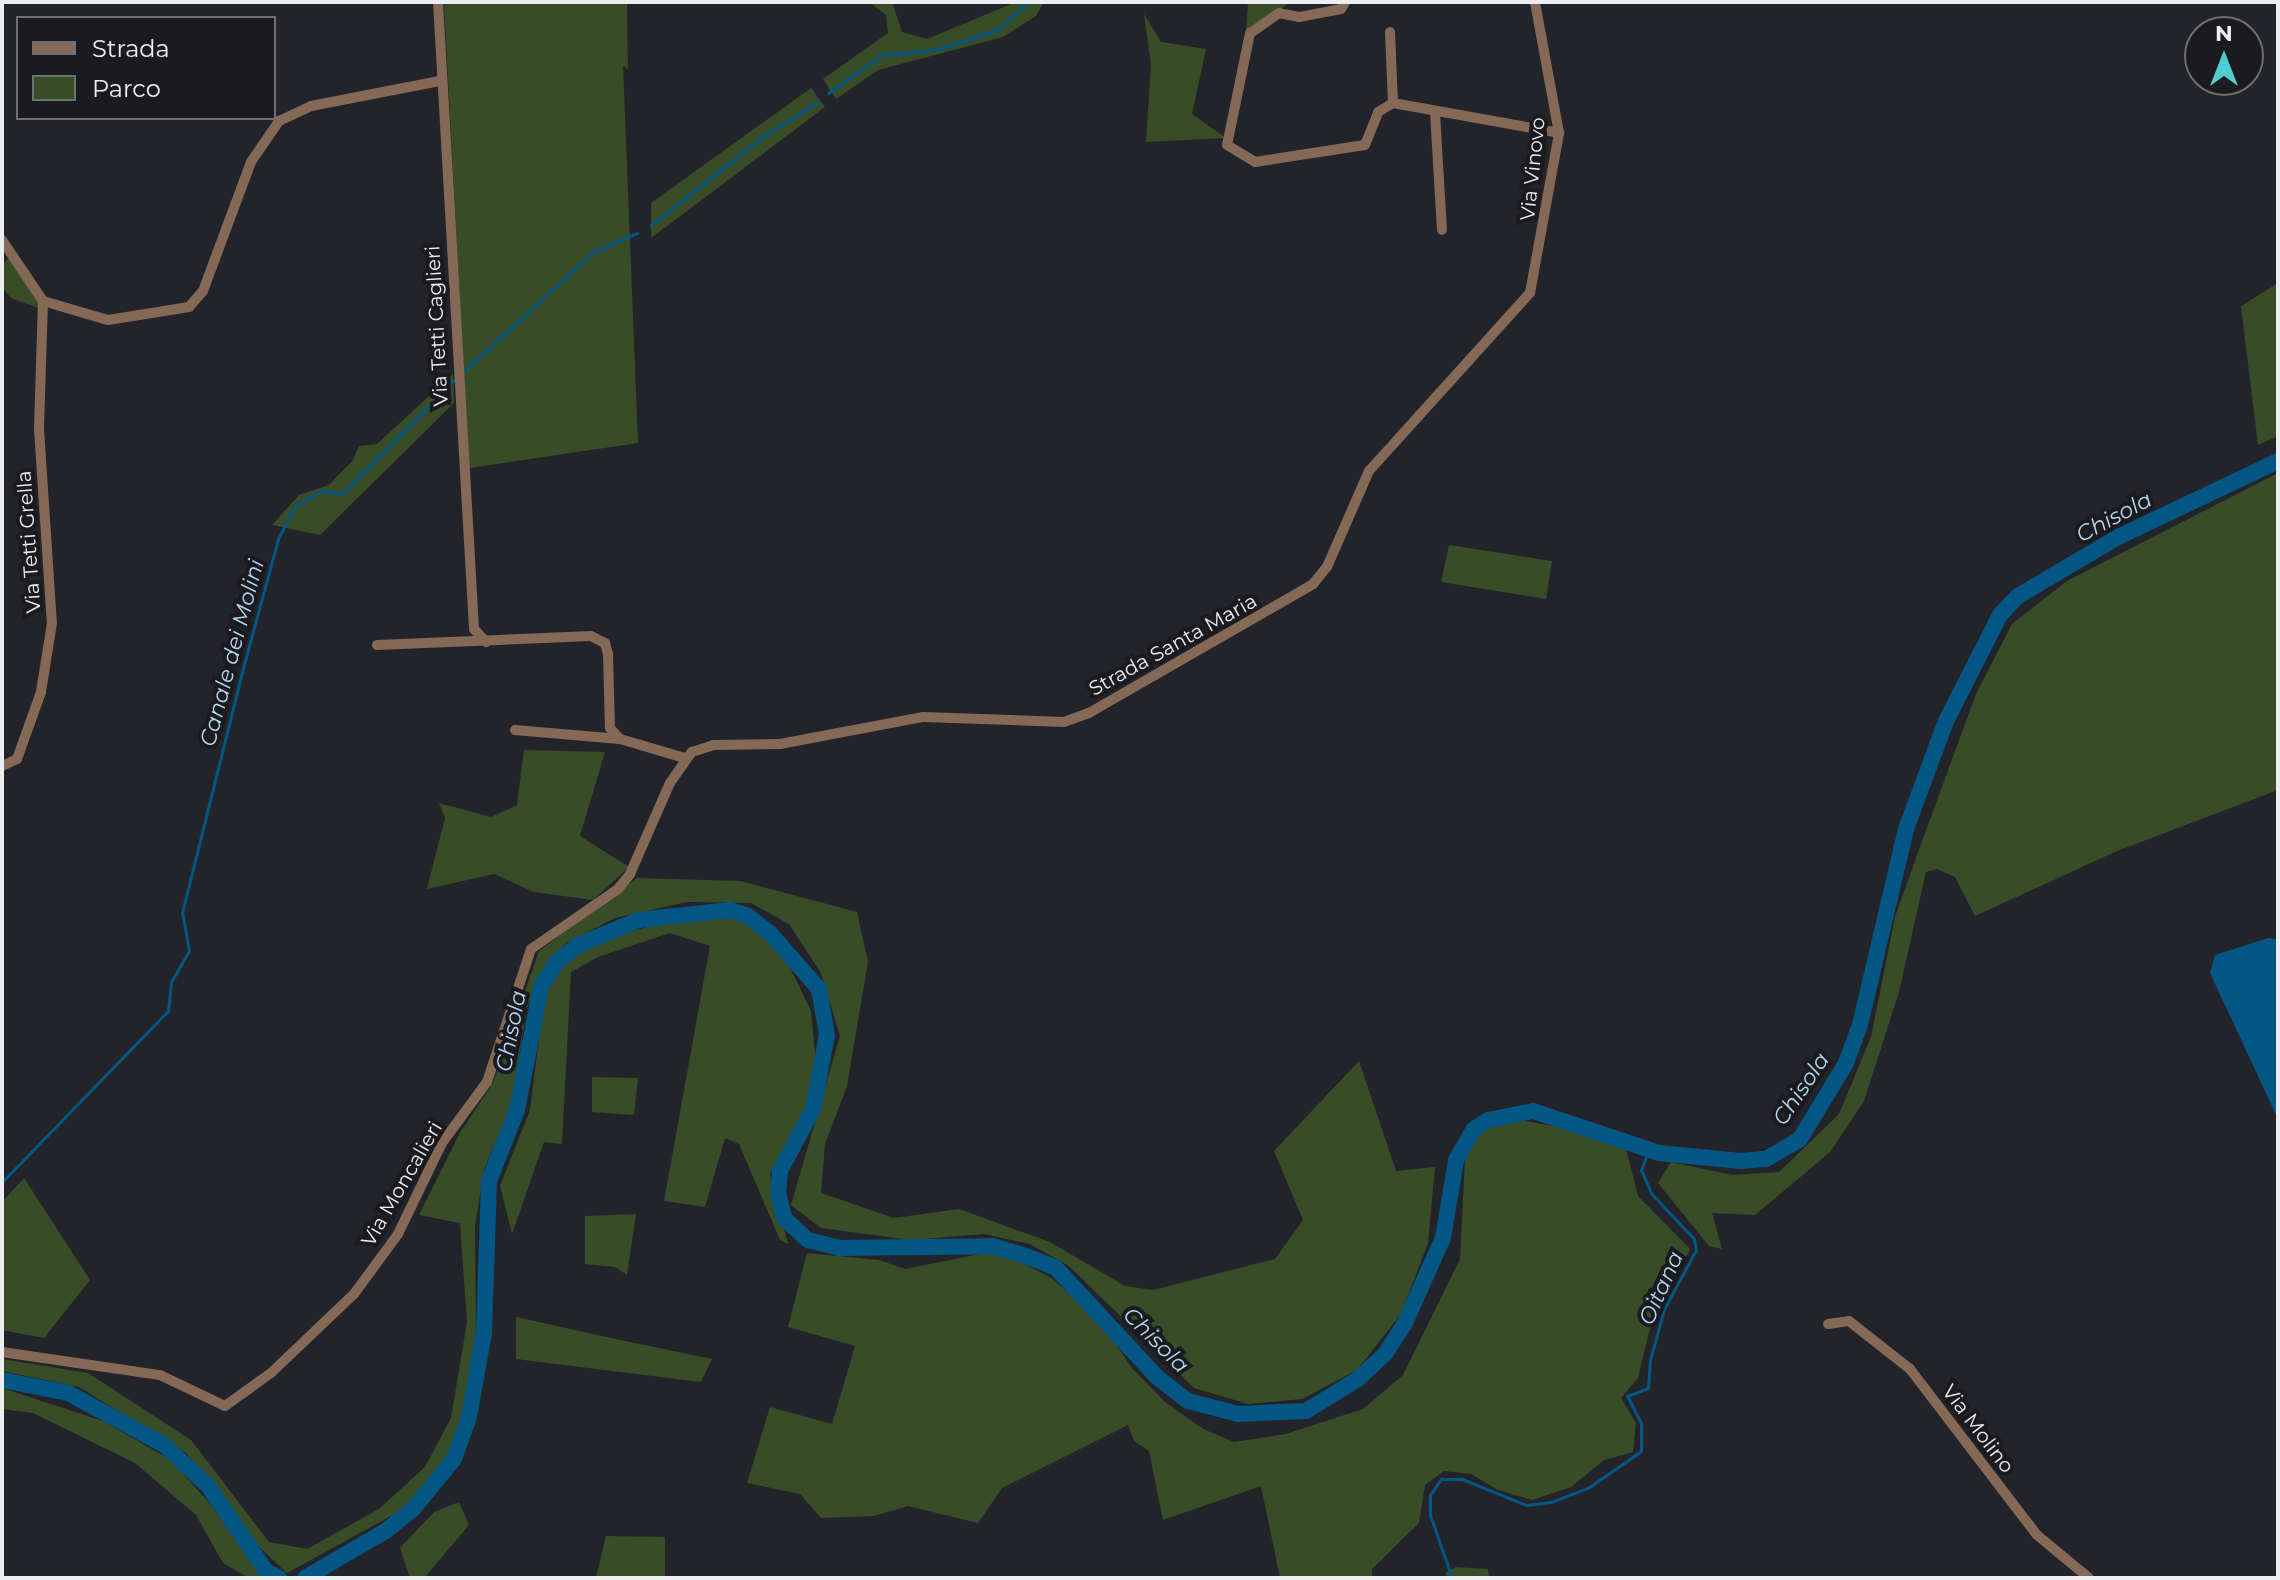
<!DOCTYPE html>
<style>
body{margin:0}
#map{position:relative;width:2280px;height:1580px;overflow:hidden;background:#232429;font-family:Montserrat,sans-serif}
div>[style]{position:absolute}
[style*='--x']{left:calc(var(--x)*1px);top:calc(var(--y)*1px);width:calc(var(--w)*1px);rotate:calc(var(--a)*1deg)}
.green>*{inset:0;background:#394c28}
.water>*{inset:0;background:#045784}
.stream>*{height:3px;margin:-1.5px;padding:0 1.5px;transform-origin:1.5px;border-radius:1.5px;background:#045784}
.river>*{height:16px;margin:-8px;padding:0 8px;transform-origin:8px;border-radius:8px;background:#045784}
.minor>*{height:10px;margin:-5px;padding:0 5px;transform-origin:5px;border-radius:5px;background:#856957}
span{translate:-50% -50%;white-space:nowrap;text-align:center;line-height:1.15;-webkit-text-stroke:8px #1a1a1f;paint-order:stroke}
.street-label{font-size:20px;color:#edeef1}
.water-label{font-size:22px;color:#b4d6f1;font-style:italic}
.frame{position:absolute;inset:0;border:4px solid #edeef1;pointer-events:none}
.legend{position:absolute;left:16px;top:16px;width:260px;height:104px;box-sizing:border-box;background:#1a1a1f;border:2px solid #6e6f73;margin:0;padding:10px 14px;list-style:none;font-size:24px;color:#edeef1}
.legend li{display:flex;align-items:center;gap:16px;height:40px}
.legend b{width:40px;border:2px solid #6e6f73}
.north{position:absolute;left:2184px;top:16px;width:80px;height:80px;box-sizing:border-box;background:#1a1a1f;border:2px solid #6e6f73;border-radius:50%;rotate:0deg;font-size:22px;font-weight:700;line-height:32px;text-align:center;color:#edeef1}
.north::after{content:'';display:block;margin:auto;width:28px;height:36px;background:#52cdcf;clip-path:polygon(50% 0,100% 100%,50% 72%,0 100%)}
</style>
<div id="map">
<div class="green">
<div style="clip-path:polygon(627px 2px,628px 70px,623px 65px,638px 443px,469px 468px,444px 4px)"></div>
<div style="clip-path:polygon(869px 2px,892px 2px,902px 32px,927px 39px,1016px 2px,1044px 2px,1036px 16px,1003px 37px,878px 70px,836px 99px,823px 79px,888px 33px,886px 15px)"></div>
<div style="clip-path:polygon(1248px 2px,1287px 2px,1288px 4px,1246px 32px)"></div>
<div style="clip-path:polygon(1144px 14px,1161px 42px,1206px 49px,1192px 114px,1226px 138px,1146px 142px,1151px 65px)"></div>
<div style="clip-path:polygon(811px 88px,825px 107px,651px 238px,651px 203px)"></div>
<div style="clip-path:polygon(11px 256px,24px 271px,41px 309px,11px 298px,2px 287px,2px 265px)"></div>
<div style="clip-path:polygon(2278px 283px,2278px 436px,2258px 445px,2241px 306px)"></div>
<div style="clip-path:polygon(453px 374px,454px 403px,320px 535px,272px 525px,299px 495px,329px 485px,353px 460px,359px 446px,377px 444px)"></div>
<div style="clip-path:polygon(2278px 473px,2278px 790px,2117px 851px,1975px 916px,1955px 877px,1937px 869px,1926px 872px,1899px 992px,1864px 1101px,1830px 1152px,1755px 1215px,1712px 1213px,1722px 1249px,1709px 1246px,1658px 1183px,1671px 1162px,1732px 1175px,1779px 1172px,1839px 1114px,1871px 1037px,1895px 917px,1921px 844px,1976px 694px,2012px 624px,2067px 581px)"></div>
<div style="clip-path:polygon(1449px 545px,1552px 561px,1546px 599px,1441px 582px)"></div>
<div style="clip-path:polygon(524px 750px,605px 752px,580px 836px,629px 867px,593px 900px,534px 892px,494px 874px,427px 889px,445px 818px,439px 803px,491px 817px,517px 805px)"></div>
<div style="clip-path:polygon(637px 878px,740px 881px,857px 912px,868px 962px,847px 1086px,825px 1144px,821px 1193px,894px 1218px,959px 1209px,1050px 1242px,1125px 1286px,1153px 1290px,1275px 1259px,1303px 1220px,1274px 1151px,1359px 1061px,1396px 1171px,1435px 1167px,1428px 1243px,1401px 1314px,1357px 1370px,1302px 1399px,1248px 1404px,1194px 1388px,1069px 1266px,1030px 1244px,984px 1234px,911px 1240px,821px 1228px,791px 1205px,840px 1036px,821px 973px,789px 924px,751px 903px,687px 902px,615px 918px,566px 943px,539px 976px,527px 1008px,511px 1106px,484px 1170px,475px 1226px,476px 1334px,462px 1421px,444px 1466px,402px 1510px,287px 1573px,257px 1545px,186px 1453px,79px 1387px,2px 1371px,2px 1359px,88px 1373px,191px 1440px,269px 1542px,307px 1549px,379px 1509px,425px 1467px,451px 1418px,467px 1322px,460px 1223px,419px 1215px,461px 1131px,493px 1083px,539px 951px)"></div>
<div style="clip-path:polygon(742px 918px,783px 953px,811px 1011px,816px 1064px,806px 1111px,770px 1174px,788px 1244px,780px 1240px,739px 1144px,725px 1138px,705px 1207px,664px 1201px,710px 946px,670px 933px,598px 957px,571px 972px,562px 1144px,544px 1142px,512px 1234px,500px 1186px,530px 1110px,544px 997px,564px 963px,600px 940px,676px 919px)"></div>
<div style="clip-path:polygon(592px 1077px,638px 1078px,634px 1115px,592px 1112px)"></div>
<div style="clip-path:polygon(1515px 1119px,1564px 1128px,1626px 1149px,1638px 1196px,1690px 1249px,1649px 1332px,1638px 1378px,1621px 1398px,1636px 1423px,1633px 1452px,1604px 1460px,1571px 1487px,1532px 1500px,1498px 1490px,1471px 1474px,1444px 1471px,1425px 1485px,1419px 1523px,1372px 1569px,1372px 1578px,1280px 1578px,1261px 1486px,1163px 1520px,1149px 1451px,1134px 1441px,1128px 1425px,1002px 1488px,978px 1523px,908px 1506px,874px 1516px,821px 1518px,800px 1494px,747px 1483px,770px 1407px,832px 1424px,855px 1346px,788px 1327px,807px 1253px,879px 1260px,905px 1269px,985px 1253px,1008px 1255px,1053px 1279px,1105px 1327px,1131px 1367px,1165px 1402px,1203px 1429px,1234px 1442px,1286px 1434px,1363px 1409px,1403px 1375px,1460px 1259px,1465px 1161px,1477px 1133px)"></div>
<div style="clip-path:polygon(24px 1178px,90px 1280px,44px 1338px,2px 1330px,2px 1202px)"></div>
<div style="clip-path:polygon(636px 1214px,627px 1275px,615px 1267px,585px 1264px,585px 1216px)"></div>
<div style="clip-path:polygon(516px 1317px,611px 1338px,712px 1359px,701px 1382px,516px 1359px)"></div>
<div style="clip-path:polygon(2px 1388px,103px 1421px,171px 1460px,212px 1506px,251px 1563px,272px 1578px,249px 1578px,223px 1563px,196px 1515px,135px 1463px,33px 1413px,2px 1409px)"></div>
<div style="clip-path:polygon(459px 1502px,469px 1525px,424px 1578px,410px 1578px,400px 1548px,434px 1512px)"></div>
<div style="clip-path:polygon(606px 1536px,665px 1537px,665px 1578px,596px 1578px)"></div>
<div style="clip-path:polygon(1456px 1567px,1488px 1569px,1489px 1578px,1448px 1578px,1445px 1573px)"></div>
</div>
<div class="water">
<div style="clip-path:polygon(2268px 938px,2278px 939px,2278px 1119px,2210px 973px,2215px 955px)"></div>
</div>
<div class="stream">
<div style="--x:828;--y:93;--w:66;--a:-35.1"></div>
<div style="--x:882;--y:55;--w:53;--a:-5.4"></div>
<div style="--x:935;--y:50;--w:65;--a:-17.9"></div>
<div style="--x:997;--y:30;--w:42;--a:-42.1"></div>
<div style="--x:651;--y:225;--w:140;--a:-38.3"></div>
<div style="--x:761;--y:138;--w:67;--a:-32.7"></div>
<div style="--x:463;--y:372;--w:177;--a:-42.7"></div>
<div style="--x:593;--y:252;--w:48;--a:-23.4"></div>
<div style="--x:2;--y:1182;--w:238;--a:-45.9"></div>
<div style="--x:168;--y:1011;--w:29;--a:-84"></div>
<div style="--x:171;--y:982;--w:36;--a:-60"></div>
<div style="--x:189;--y:951;--w:39;--a:-100"></div>
<div style="--x:182;--y:913;--w:252;--a:-76"></div>
<div style="--x:243;--y:668;--w:134;--a:-74.8"></div>
<div style="--x:278;--y:539;--w:37;--a:-63"></div>
<div style="--x:295;--y:506;--w:31;--a:-29"></div>
<div style="--x:322;--y:491;--w:20;--a:9"></div>
<div style="--x:342;--y:494;--w:164;--a:-45.5"></div>
<div style="--x:1452;--y:1578;--w:67;--a:-109.2"></div>
<div style="--x:1430;--y:1515;--w:20;--a:-90"></div>
<div style="--x:1430;--y:1495;--w:19;--a:-55"></div>
<div style="--x:1441;--y:1479;--w:21;--a:0"></div>
<div style="--x:1462;--y:1479;--w:69;--a:22.1"></div>
<div style="--x:1526;--y:1505;--w:25;--a:-7"></div>
<div style="--x:1551;--y:1502;--w:40;--a:-21"></div>
<div style="--x:1588;--y:1488;--w:65;--a:-34.9"></div>
<div style="--x:1641;--y:1451;--w:28;--a:-90"></div>
<div style="--x:1641;--y:1423;--w:30;--a:-117"></div>
<div style="--x:1627;--y:1396;--w:22;--a:-21"></div>
<div style="--x:1648;--y:1388;--w:28;--a:-86"></div>
<div style="--x:1650;--y:1360;--w:53;--a:-74.6"></div>
<div style="--x:1664;--y:1309;--w:67;--a:-61.5"></div>
<div style="--x:1696;--y:1250;--w:11;--a:-100"></div>
<div style="--x:1694;--y:1239;--w:63;--a:-133.1"></div>
<div style="--x:1651;--y:1193;--w:25;--a:-113"></div>
<div style="--x:1641;--y:1170;--w:22;--a:-69"></div>
</div>
<div class="river">
<div style="--x:2;--y:1380;--w:67;--a:11.1"></div>
<div style="--x:68;--y:1393;--w:109;--a:28.4"></div>
<div style="--x:164;--y:1445;--w:60;--a:43"></div>
<div style="--x:208;--y:1486;--w:103;--a:55.7"></div>
<div style="--x:266;--y:1571;--w:15;--a:28"></div>
<div style="--x:305;--y:1578;--w:95;--a:-30.3"></div>
<div style="--x:387;--y:1530;--w:33;--a:-39"></div>
<div style="--x:413;--y:1509;--w:65;--a:-50.6"></div>
<div style="--x:454;--y:1459;--w:45;--a:-70.3"></div>
<div style="--x:469;--y:1417;--w:85;--a:-79.9"></div>
<div style="--x:484;--y:1333;--w:152;--a:-88.1"></div>
<div style="--x:489;--y:1181;--w:76;--a:-68.5"></div>
<div style="--x:517;--y:1110;--w:126;--a:-79"></div>
<div style="--x:541;--y:986;--w:29;--a:-56"></div>
<div style="--x:557;--y:962;--w:27;--a:-39"></div>
<div style="--x:578;--y:945;--w:66;--a:-22.3"></div>
<div style="--x:639;--y:920;--w:92;--a:-6.3"></div>
<div style="--x:730;--y:910;--w:19;--a:18"></div>
<div style="--x:748;--y:916;--w:28;--a:38"></div>
<div style="--x:770;--y:933;--w:74;--a:48.8"></div>
<div style="--x:819;--y:989;--w:47;--a:80.1"></div>
<div style="--x:827;--y:1035;--w:75;--a:100.7"></div>
<div style="--x:813;--y:1109;--w:70;--a:118"></div>
<div style="--x:780;--y:1171;--w:21;--a:95"></div>
<div style="--x:778;--y:1192;--w:27;--a:77"></div>
<div style="--x:784;--y:1218;--w:33;--a:43"></div>
<div style="--x:808;--y:1240;--w:32;--a:14"></div>
<div style="--x:839;--y:1248;--w:153;--a:-0.7"></div>
<div style="--x:992;--y:1246;--w:32;--a:16"></div>
<div style="--x:1023;--y:1255;--w:34;--a:21"></div>
<div style="--x:1055;--y:1267;--w:150;--a:47.2"></div>
<div style="--x:1157;--y:1377;--w:39;--a:38"></div>
<div style="--x:1188;--y:1401;--w:52;--a:14.6"></div>
<div style="--x:1238;--y:1414;--w:68;--a:-2.5"></div>
<div style="--x:1306;--y:1411;--w:61;--a:-31.6"></div>
<div style="--x:1358;--y:1379;--w:37;--a:-43"></div>
<div style="--x:1385;--y:1354;--w:35;--a:-57"></div>
<div style="--x:1404;--y:1325;--w:95;--a:-65.9"></div>
<div style="--x:1443;--y:1238;--w:79;--a:-80.5"></div>
<div style="--x:1456;--y:1160;--w:34;--a:-60"></div>
<div style="--x:1473;--y:1130;--w:18;--a:-34"></div>
<div style="--x:1488;--y:1120;--w:46;--a:-11.3"></div>
<div style="--x:1533;--y:1111;--w:133;--a:18.4"></div>
<div style="--x:1659;--y:1153;--w:82;--a:5.6"></div>
<div style="--x:1741;--y:1161;--w:25;--a:-5"></div>
<div style="--x:1766;--y:1159;--w:39;--a:-30"></div>
<div style="--x:1800;--y:1139;--w:89;--a:-58.8"></div>
<div style="--x:1846;--y:1063;--w:40;--a:-69.8"></div>
<div style="--x:1860;--y:1025;--w:201;--a:-76.8"></div>
<div style="--x:1906;--y:829;--w:115;--a:-69.7"></div>
<div style="--x:1946;--y:721;--w:119;--a:-63"></div>
<div style="--x:2000;--y:615;--w:26;--a:-47"></div>
<div style="--x:2018;--y:596;--w:116;--a:-30.5"></div>
<div style="--x:2118;--y:537;--w:177;--a:-25.4"></div>
</div>
<div class="minor">
<div style="--x:438;--y:2;--w:628;--a:86.71"></div>
<div style="--x:474;--y:629;--w:18;--a:47"></div>
<div style="--x:1345;--y:2;--w:8;--a:120"></div>
<div style="--x:1341;--y:9;--w:43;--a:169.2"></div>
<div style="--x:1299;--y:17;--w:20;--a:-169"></div>
<div style="--x:1279;--y:13;--w:35;--a:145"></div>
<div style="--x:1250;--y:33;--w:114;--a:101.6"></div>
<div style="--x:1227;--y:145;--w:33;--a:31"></div>
<div style="--x:1255;--y:162;--w:111;--a:-8.8"></div>
<div style="--x:1365;--y:145;--w:35;--a:-68"></div>
<div style="--x:1378;--y:112;--w:17;--a:-31"></div>
<div style="--x:1390;--y:32;--w:71;--a:87.6"></div>
<div style="--x:1393;--y:103;--w:169;--a:10.2"></div>
<div style="--x:1435;--y:113;--w:117;--a:86.6"></div>
<div style="--x:2;--y:240;--w:73;--a:56.1"></div>
<div style="--x:43;--y:301;--w:128;--a:91.8"></div>
<div style="--x:39;--y:429;--w:194;--a:86.2"></div>
<div style="--x:52;--y:623;--w:70;--a:99.1"></div>
<div style="--x:41;--y:692;--w:71;--a:109.7"></div>
<div style="--x:17;--y:759;--w:17;--a:155"></div>
<div style="--x:43;--y:301;--w:68;--a:16.3"></div>
<div style="--x:108;--y:320;--w:82;--a:-9.1"></div>
<div style="--x:189;--y:307;--w:21;--a:-49"></div>
<div style="--x:203;--y:291;--w:138;--a:-69.6"></div>
<div style="--x:251;--y:162;--w:50;--a:-55.7"></div>
<div style="--x:279;--y:121;--w:35;--a:-25"></div>
<div style="--x:311;--y:106;--w:131;--a:-11"></div>
<div style="--x:377;--y:645;--w:214;--a:-2.4"></div>
<div style="--x:591;--y:636;--w:16;--a:27"></div>
<div style="--x:605;--y:643;--w:11;--a:75"></div>
<div style="--x:608;--y:654;--w:74;--a:88.5"></div>
<div style="--x:610;--y:728;--w:15;--a:48"></div>
<div style="--x:620;--y:739;--w:68;--a:16.3"></div>
<div style="--x:515;--y:730;--w:105;--a:4.9"></div>
<div style="--x:1828;--y:1324;--w:21;--a:-8"></div>
<div style="--x:1849;--y:1321;--w:78;--a:38.2"></div>
<div style="--x:1910;--y:1369;--w:209;--a:52.6"></div>
<div style="--x:2037;--y:1535;--w:67;--a:39.6"></div>
<div style="--x:2;--y:1352;--w:160;--a:8.3"></div>
<div style="--x:160;--y:1375;--w:72;--a:25.5"></div>
<div style="--x:225;--y:1406;--w:57;--a:-35.7"></div>
<div style="--x:271;--y:1373;--w:115;--a:-43.6"></div>
<div style="--x:354;--y:1294;--w:74;--a:-53.7"></div>
<div style="--x:398;--y:1234;--w:101;--a:-64.2"></div>
<div style="--x:442;--y:1143;--w:76;--a:-53.6"></div>
<div style="--x:487;--y:1082;--w:140;--a:-71.7"></div>
<div style="--x:531;--y:949;--w:106;--a:-34.6"></div>
<div style="--x:618;--y:889;--w:19;--a:-51"></div>
<div style="--x:630;--y:874;--w:99;--a:-66.3"></div>
<div style="--x:670;--y:783;--w:38;--a:-55"></div>
<div style="--x:692;--y:752;--w:22;--a:-18"></div>
<div style="--x:713;--y:745;--w:67;--a:-0.9"></div>
<div style="--x:780;--y:744;--w:146;--a:-10.7"></div>
<div style="--x:923;--y:717;--w:141;--a:2"></div>
<div style="--x:1064;--y:722;--w:27;--a:-20"></div>
<div style="--x:1089;--y:713;--w:258;--a:-29.9"></div>
<div style="--x:1313;--y:584;--w:22;--a:-51"></div>
<div style="--x:1327;--y:567;--w:105;--a:-66.4"></div>
<div style="--x:1369;--y:471;--w:240;--a:-47.9"></div>
<div style="--x:1530;--y:293;--w:163;--a:-79.7"></div>
<div style="--x:1559;--y:133;--w:133;--a:-100.4"></div>
</div>
<div class="street-label">
<span style="left:1533px;top:169px;rotate:-84deg">Via Vinovo</span>
<span style="left:437px;top:326px;rotate:-93deg">Via Tetti Caglieri</span>
<span style="left:29px;top:542px;rotate:-94deg">Via Tetti Grella</span>
<span style="left:1173px;top:645px;rotate:-29deg">Strada Santa Maria</span>
<span style="left:402px;top:1184px;rotate:-60deg">Via Moncalieri</span>
<span style="left:1978px;top:1429px;rotate:53deg">Via Molino</span>
</div>
<div class="water-label">
<span style="left:2114px;top:517px;rotate:-28deg">Chisola</span>
<span style="left:232px;top:653px;rotate:-75deg">Canale dei Molini</span>
<span style="left:511px;top:1031px;rotate:-79deg">Chisola</span>
<span style="left:1801px;top:1089px;rotate:-56deg">Chisola</span>
<span style="left:1661px;top:1288px;rotate:-66deg">Oitana</span>
<span style="left:1156px;top:1340px;rotate:45deg">Chisola</span>
</div>
<div class="frame"></div>
<ul class="legend">
<li><b style="height:10px;background:#856957"></b>Strada</li>
<li><b style="height:22px;background:#394c28"></b>Parco</li>
</ul>
<div class="north">N</div>
</div>
